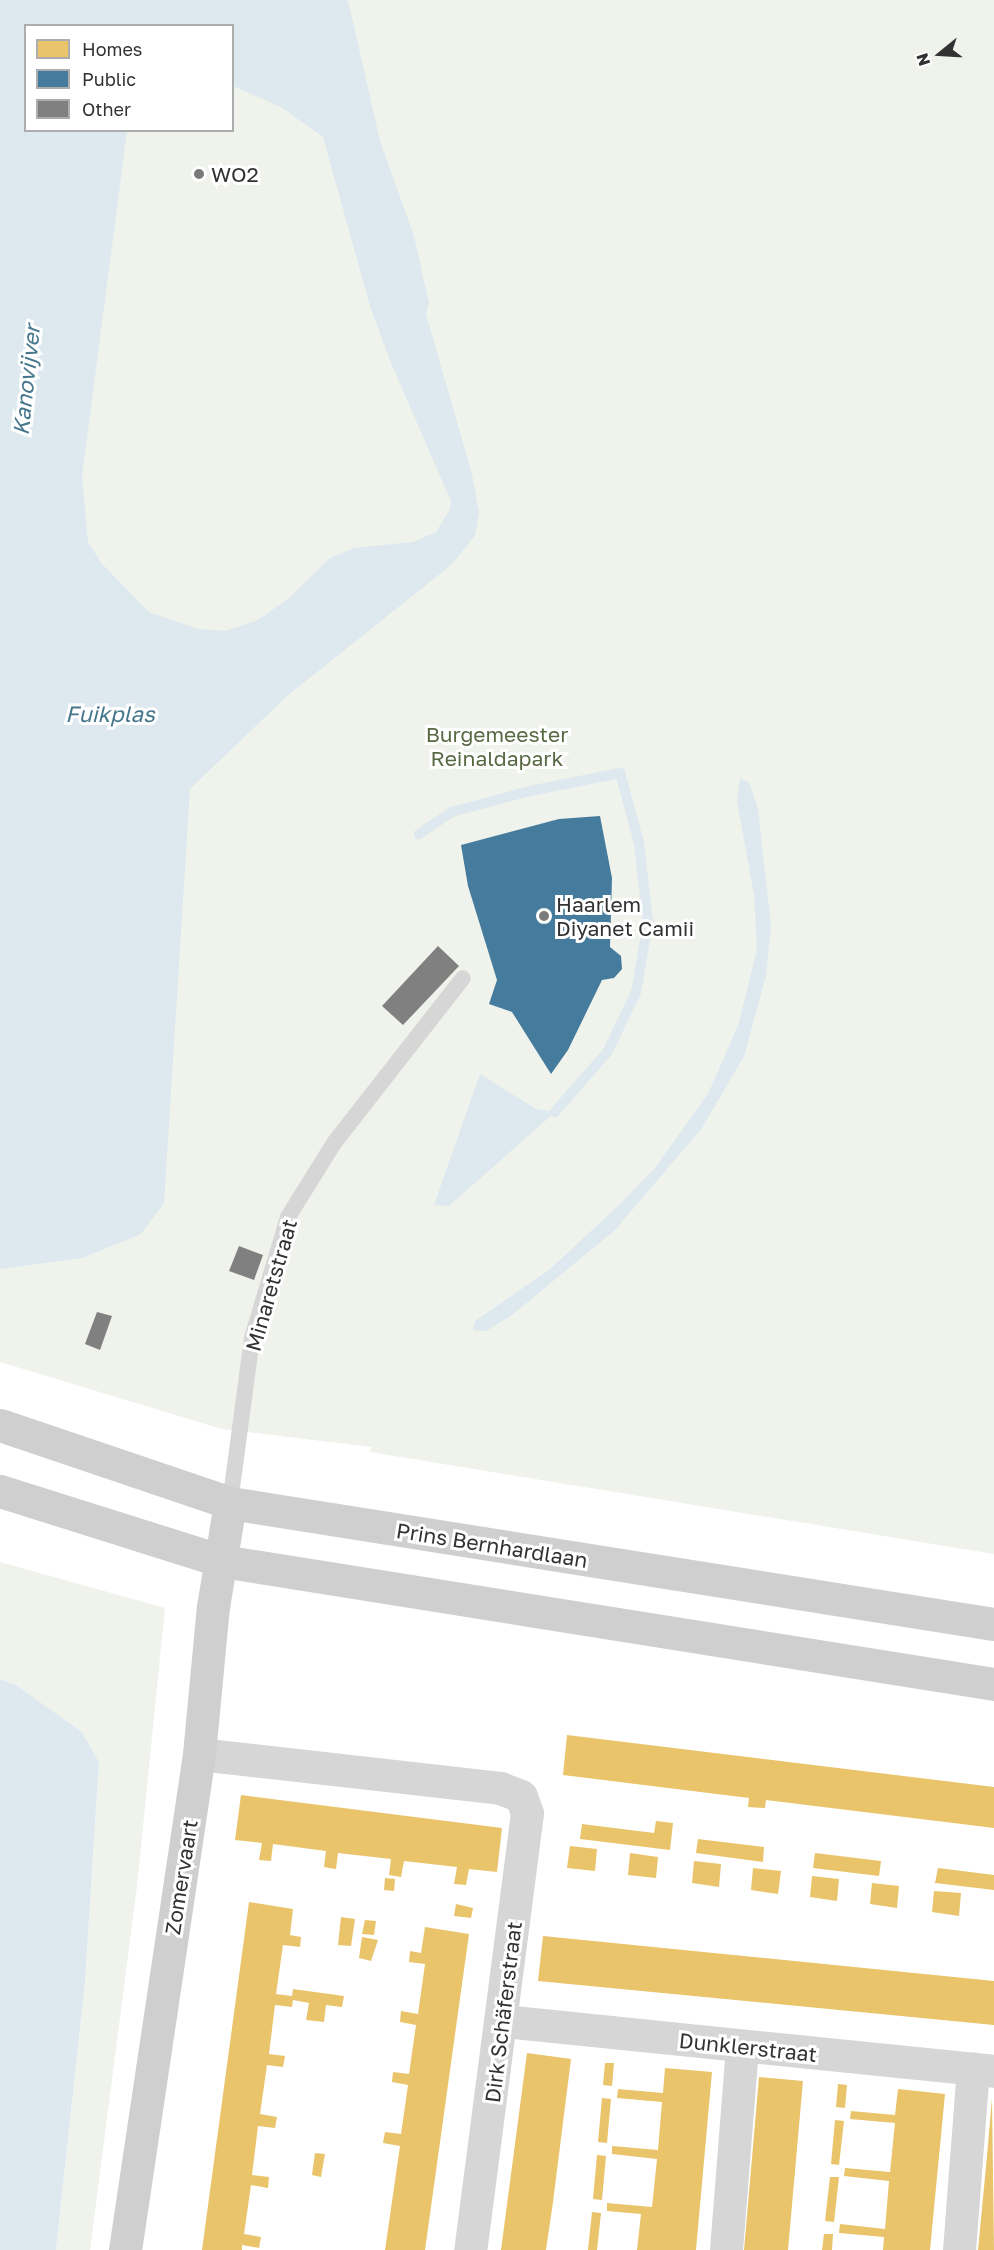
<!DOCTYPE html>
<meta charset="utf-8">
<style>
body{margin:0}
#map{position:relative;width:994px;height:2250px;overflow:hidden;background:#fff;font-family:"Golos Text",sans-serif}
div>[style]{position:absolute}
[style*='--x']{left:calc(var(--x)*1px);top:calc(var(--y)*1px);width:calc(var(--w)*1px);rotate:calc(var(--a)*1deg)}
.green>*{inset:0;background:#f0f2ec}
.water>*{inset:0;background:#dde9ef}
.homes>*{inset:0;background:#e9c46a}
.public>*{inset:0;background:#457b9d}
.stream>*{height:10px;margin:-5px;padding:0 5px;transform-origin:5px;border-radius:5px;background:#dde9ef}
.building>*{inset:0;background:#808080}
.lane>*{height:16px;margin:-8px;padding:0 8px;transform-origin:8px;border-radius:8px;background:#d6d6d6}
.street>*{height:33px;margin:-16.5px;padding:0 16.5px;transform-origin:16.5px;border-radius:16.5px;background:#d6d6d6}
.secondary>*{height:33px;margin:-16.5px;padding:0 16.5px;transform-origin:16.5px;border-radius:16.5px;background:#cfcfcf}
.dots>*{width:16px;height:16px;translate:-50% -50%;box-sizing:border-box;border:3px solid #fff;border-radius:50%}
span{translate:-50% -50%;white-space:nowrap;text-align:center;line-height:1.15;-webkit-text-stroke:6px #fff;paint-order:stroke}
.poi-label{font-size:21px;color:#323232}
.left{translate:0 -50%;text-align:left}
.park-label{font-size:21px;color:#586a43}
.street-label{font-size:21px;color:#323232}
.water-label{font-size:22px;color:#47778d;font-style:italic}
.legend{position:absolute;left:24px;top:24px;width:210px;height:108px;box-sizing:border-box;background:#fff;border:2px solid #adadad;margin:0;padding:8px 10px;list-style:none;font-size:18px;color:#323232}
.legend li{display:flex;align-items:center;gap:12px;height:30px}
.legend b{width:30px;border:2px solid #adadad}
.north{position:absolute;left:910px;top:24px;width:60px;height:60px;-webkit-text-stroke:4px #fff;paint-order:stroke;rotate:252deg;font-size:16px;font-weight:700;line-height:24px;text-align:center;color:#323232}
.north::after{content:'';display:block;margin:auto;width:21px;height:27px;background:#323232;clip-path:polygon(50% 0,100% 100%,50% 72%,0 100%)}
</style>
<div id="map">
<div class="green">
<div style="clip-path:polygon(evenodd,0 0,994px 0,994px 1554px,370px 1452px,371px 1447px,222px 1429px,0 1362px,0 0,26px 26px,232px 26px,232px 130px,26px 130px,26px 26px)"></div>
<div style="clip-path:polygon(0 1562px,165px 1608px,137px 1886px,90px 2250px,56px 2250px,85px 1982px,99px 1762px,82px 1732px,16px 1685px,0 1679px)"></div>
</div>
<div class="water">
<div style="clip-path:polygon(evenodd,0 0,348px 0,380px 141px,414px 236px,429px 303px,426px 314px,472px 474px,479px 512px,475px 536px,451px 565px,287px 696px,190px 789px,164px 1203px,141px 1234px,82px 1258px,0 1269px,0 0,26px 26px,232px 26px,233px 86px,281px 107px,323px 137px,370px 306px,391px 363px,451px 501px,450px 509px,436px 532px,413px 542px,354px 548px,330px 558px,288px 599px,258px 620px,225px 631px,198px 629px,149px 612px,102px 564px,88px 542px,82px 476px,127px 131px,26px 130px,26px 26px)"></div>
<div style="clip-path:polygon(740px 779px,749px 782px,758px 809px,771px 925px,766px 976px,744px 1056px,702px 1128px,615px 1230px,512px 1315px,486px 1331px,473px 1330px,475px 1321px,549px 1270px,618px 1206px,654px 1169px,708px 1094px,739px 1023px,757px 948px,754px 895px,737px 801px)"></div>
<div style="clip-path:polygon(480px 1074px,536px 1109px,555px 1112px,449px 1206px,434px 1205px)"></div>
<div style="clip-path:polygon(0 1679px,16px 1685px,82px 1732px,99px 1762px,85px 1982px,56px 2250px,0 2250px)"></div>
</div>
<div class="homes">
<div style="clip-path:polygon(567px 1735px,994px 1787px,994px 1828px,766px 1800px,765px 1808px,748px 1807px,749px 1798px,563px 1775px)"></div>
<div style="clip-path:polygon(241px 1795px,502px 1828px,497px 1872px,469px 1869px,466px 1885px,454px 1884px,457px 1867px,404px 1861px,401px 1877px,389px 1875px,391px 1859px,338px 1853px,336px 1869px,329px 1868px,324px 1867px,326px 1851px,273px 1844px,271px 1861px,259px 1860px,262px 1843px,235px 1840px)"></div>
<div style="clip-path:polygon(656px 1821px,673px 1823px,670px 1850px,580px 1839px,582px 1824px,654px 1833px)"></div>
<div style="clip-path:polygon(698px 1839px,764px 1847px,763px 1862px,696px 1853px)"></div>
<div style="clip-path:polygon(570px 1846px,597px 1849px,595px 1871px,567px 1868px)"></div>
<div style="clip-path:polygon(630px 1853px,658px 1857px,656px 1878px,628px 1875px)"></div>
<div style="clip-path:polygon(815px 1853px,881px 1861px,879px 1876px,813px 1868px)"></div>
<div style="clip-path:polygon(694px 1861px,721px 1864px,719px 1887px,692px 1883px)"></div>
<div style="clip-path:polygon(753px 1868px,781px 1871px,778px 1894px,751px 1890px)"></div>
<div style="clip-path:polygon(938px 1868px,994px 1875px,994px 1890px,935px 1883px)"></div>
<div style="clip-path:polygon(812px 1876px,839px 1879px,837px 1901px,810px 1897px)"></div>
<div style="clip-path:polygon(385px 1878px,395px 1879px,394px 1891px,384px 1890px)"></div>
<div style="clip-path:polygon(872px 1883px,899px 1886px,897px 1908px,870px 1904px)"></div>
<div style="clip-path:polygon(934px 1891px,961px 1893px,959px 1916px,932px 1912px)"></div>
<div style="clip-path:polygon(249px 1902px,293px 1909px,290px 1935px,301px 1937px,300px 1947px,283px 1945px,276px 1994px,292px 1996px,293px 1989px,344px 1996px,342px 2007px,326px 2005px,324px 2022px,306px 2020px,309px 2003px,293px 2000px,292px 2007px,275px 2005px,269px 2054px,285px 2056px,283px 2067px,267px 2065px,260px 2114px,277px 2117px,275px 2128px,258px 2126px,252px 2175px,269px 2177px,268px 2188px,251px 2185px,244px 2234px,261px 2237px,259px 2248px,242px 2245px,242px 2250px,202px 2250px)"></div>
<div style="clip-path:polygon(456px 1904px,473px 1908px,471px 1918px,454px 1916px)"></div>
<div style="clip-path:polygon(341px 1917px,355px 1919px,351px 1946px,338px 1945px)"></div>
<div style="clip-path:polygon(365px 1920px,376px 1921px,374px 1935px,362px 1934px)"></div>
<div style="clip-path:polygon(425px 1927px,469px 1934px,425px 2250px,385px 2250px,400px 2146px,383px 2143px,384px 2137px,385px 2132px,401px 2134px,408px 2085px,392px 2082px,393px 2072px,409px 2074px,416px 2025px,400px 2022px,401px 2011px,418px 2014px,425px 1964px,409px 1962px,410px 1951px,421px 1953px)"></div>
<div style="clip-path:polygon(543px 1936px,994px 1981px,994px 2025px,538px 1981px)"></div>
<div style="clip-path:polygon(362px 1937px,378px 1940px,371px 1961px,359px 1958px)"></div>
<div style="clip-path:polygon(527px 2053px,571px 2059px,553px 2202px,546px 2250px,501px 2250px)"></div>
<div style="clip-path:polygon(605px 2063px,614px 2063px,612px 2086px,603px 2085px)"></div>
<div style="clip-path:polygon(665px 2068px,712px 2072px,696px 2250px,637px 2250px,641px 2214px,607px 2211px,607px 2203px,652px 2207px,657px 2159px,612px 2154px,612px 2146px,658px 2150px,662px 2102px,617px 2098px,618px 2089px,663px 2093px)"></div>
<div style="clip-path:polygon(759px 2077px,803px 2081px,788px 2250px,744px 2250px)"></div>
<div style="clip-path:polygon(838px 2084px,847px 2085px,845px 2108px,836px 2107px)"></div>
<div style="clip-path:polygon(898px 2089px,945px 2094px,930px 2250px,883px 2250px,884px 2237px,839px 2233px,840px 2224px,885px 2229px,889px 2181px,844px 2176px,845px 2168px,890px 2172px,895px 2123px,850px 2119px,851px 2111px,895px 2115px)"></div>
<div style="clip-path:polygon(602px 2098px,611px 2099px,607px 2143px,598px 2142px)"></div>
<div style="clip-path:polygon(992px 2098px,994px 2250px,978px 2250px,987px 2156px)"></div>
<div style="clip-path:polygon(835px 2120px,844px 2121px,839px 2165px,831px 2164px)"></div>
<div style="clip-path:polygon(315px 2153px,325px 2154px,321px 2177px,312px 2175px)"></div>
<div style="clip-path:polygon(597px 2155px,606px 2156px,602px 2200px,593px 2199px)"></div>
<div style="clip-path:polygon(830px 2177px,839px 2177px,834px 2222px,825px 2221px)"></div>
<div style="clip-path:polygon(592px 2212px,601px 2213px,597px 2250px,588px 2250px)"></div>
<div style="clip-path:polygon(824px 2234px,833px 2234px,832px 2250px,822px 2250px)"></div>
</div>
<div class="public">
<div style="clip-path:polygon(600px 816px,612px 878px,610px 947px,621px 956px,622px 969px,614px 978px,602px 980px,568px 1050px,551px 1074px,512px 1012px,489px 1004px,497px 980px,468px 886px,461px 845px,559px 819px)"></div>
</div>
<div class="stream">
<div style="--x:419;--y:834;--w:40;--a:-34"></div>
<div style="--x:452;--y:812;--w:81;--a:-15.1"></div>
<div style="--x:530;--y:791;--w:92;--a:-11.3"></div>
<div style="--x:620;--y:773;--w:73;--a:74.8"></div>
<div style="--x:639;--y:843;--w:80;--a:83.5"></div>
<div style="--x:648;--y:922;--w:71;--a:99.7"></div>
<div style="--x:636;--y:992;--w:65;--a:115.4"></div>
<div style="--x:608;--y:1051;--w:81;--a:131"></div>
</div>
<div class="building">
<div style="clip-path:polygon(438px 946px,459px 966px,403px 1025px,382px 1006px)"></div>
<div style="clip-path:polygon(239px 1246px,263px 1255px,254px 1280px,229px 1271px)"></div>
<div style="clip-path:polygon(97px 1312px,112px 1316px,100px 1350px,85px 1344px)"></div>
</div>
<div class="lane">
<div style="--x:230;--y:1503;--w:166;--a:-82.4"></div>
<div style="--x:252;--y:1338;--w:126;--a:-73.4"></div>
<div style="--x:288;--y:1217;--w:87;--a:-58.1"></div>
<div style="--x:334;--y:1143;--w:209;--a:-52"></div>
</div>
<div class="street">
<div style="--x:199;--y:1754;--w:303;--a:6.4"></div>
<div style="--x:500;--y:1788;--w:22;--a:21"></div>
<div style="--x:521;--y:1796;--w:18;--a:71"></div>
<div style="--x:527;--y:1813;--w:441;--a:97.4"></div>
<div style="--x:503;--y:2021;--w:494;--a:5.8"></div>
<div style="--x:726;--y:2250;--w:204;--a:-85.5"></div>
<div style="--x:959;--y:2250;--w:182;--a:-85.6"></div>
</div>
<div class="secondary">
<div style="--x:0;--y:1425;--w:243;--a:18.7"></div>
<div style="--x:230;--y:1503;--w:774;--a:9"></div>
<div style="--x:0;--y:1491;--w:233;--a:17.5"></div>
<div style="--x:222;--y:1561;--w:782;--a:9.05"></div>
<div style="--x:125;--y:2250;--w:501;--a:-81.51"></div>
<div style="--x:199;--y:1754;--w:148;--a:-84.6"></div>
<div style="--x:213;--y:1607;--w:105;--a:-80.7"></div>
</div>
<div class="dots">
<div style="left:199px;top:174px;background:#7a7a7a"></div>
<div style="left:544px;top:916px;background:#7a7a7a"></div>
</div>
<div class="poi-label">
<span class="left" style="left:211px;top:174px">WO2</span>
<span class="left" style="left:556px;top:916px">Haarlem<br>Diyanet Camii</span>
</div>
<div class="park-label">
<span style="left:497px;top:746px">Burgemeester<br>Reinaldapark</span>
</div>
<div class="street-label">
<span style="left:271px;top:1285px;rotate:-74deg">Minaretstraat</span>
<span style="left:492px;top:1545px;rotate:9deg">Prins Bernhardlaan</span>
<span style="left:181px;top:1877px;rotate:-81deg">Zomervaart</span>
<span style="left:503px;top:2012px;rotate:-83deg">Dirk Schäferstraat</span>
<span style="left:748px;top:2047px;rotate:6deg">Dunklerstraat</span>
</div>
<div class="water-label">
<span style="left:26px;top:380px;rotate:-84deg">Kanovijver</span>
<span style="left:110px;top:714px">Fuikplas</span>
</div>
<ul class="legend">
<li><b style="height:16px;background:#e9c46a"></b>Homes</li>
<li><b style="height:16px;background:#457b9d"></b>Public</li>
<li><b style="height:16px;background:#808080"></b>Other</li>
</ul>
<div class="north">N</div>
</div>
